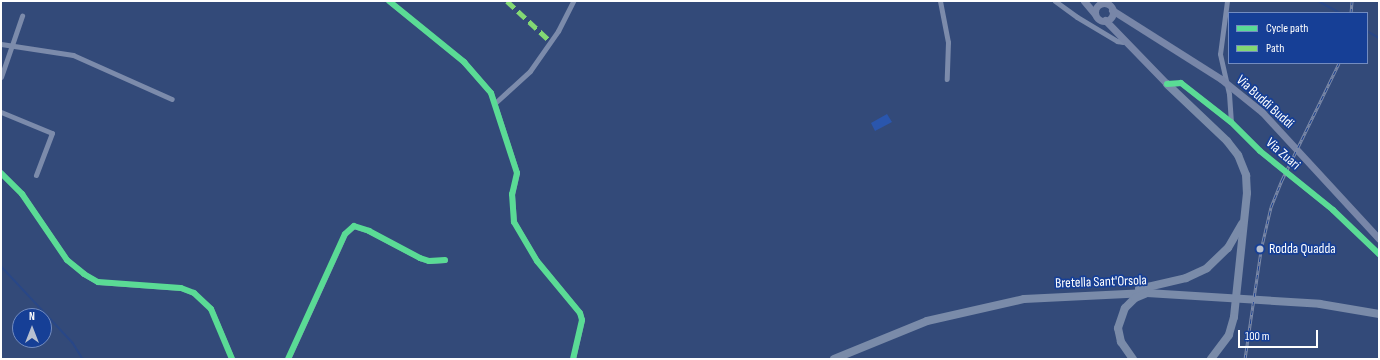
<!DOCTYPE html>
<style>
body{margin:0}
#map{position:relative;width:1380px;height:360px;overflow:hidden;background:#334a79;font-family:"Sofia Sans Condensed",sans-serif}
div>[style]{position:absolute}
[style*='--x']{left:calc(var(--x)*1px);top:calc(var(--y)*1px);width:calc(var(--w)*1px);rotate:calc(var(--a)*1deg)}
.green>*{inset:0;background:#2a56ad}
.stream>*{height:1.5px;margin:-0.75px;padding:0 0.75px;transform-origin:0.75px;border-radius:0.75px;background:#294787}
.minor>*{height:5px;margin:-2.5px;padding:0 2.5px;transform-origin:2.5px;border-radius:2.5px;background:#7c8bab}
.secondary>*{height:7px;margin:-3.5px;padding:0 3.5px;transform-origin:3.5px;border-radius:3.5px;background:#7886a8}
.secondary>.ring{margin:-3.5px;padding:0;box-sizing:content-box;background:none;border:7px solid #7886a8;border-radius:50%}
.primary>*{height:8px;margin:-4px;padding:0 4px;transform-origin:4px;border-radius:4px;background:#7a8ba9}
.rail>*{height:3px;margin-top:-1.5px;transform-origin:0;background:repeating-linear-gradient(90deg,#163f96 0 4.5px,#7d8baa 0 9px);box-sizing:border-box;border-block:1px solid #7d8baa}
.quiet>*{height:5px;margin-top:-2.5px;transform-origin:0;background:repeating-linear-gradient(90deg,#83d873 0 10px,transparent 0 15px)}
.cycleway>*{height:6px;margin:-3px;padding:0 3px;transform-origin:3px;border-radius:3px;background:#5adb95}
.dots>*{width:11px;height:11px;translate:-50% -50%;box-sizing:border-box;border:2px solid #163f96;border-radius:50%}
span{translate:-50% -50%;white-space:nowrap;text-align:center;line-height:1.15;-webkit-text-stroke:3.5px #163f96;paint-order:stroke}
.street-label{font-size:14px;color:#fff}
.poi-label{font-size:14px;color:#fff}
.left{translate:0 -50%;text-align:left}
.frame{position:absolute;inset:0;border:2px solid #fff;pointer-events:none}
.legend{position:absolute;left:1228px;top:12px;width:140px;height:52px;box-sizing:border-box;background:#163f96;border:1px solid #738cc0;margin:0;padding:5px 7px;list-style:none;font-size:12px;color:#fff}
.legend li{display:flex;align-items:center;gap:8px;height:20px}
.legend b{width:20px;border:1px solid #738cc0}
.north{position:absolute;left:12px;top:308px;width:40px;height:40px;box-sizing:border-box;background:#163f96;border:1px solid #738cc0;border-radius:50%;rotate:0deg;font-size:11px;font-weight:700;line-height:16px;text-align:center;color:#fff}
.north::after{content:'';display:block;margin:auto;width:14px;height:18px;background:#b8c0d0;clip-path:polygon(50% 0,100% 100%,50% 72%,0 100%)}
.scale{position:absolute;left:1238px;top:330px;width:80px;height:18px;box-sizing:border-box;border:2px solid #fff;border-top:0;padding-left:5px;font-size:12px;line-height:14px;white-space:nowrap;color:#fff;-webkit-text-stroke:3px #163f96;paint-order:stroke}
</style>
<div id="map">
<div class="green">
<div style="clip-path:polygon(887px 114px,892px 122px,875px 131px,871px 123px)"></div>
</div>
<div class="stream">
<div style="--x:1318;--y:1;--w:26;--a:28"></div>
<div style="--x:1367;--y:31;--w:14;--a:30"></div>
<div style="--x:1;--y:266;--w:105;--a:46.9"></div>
<div style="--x:73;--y:343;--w:19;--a:58"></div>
</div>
<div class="minor">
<div style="--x:389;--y:1;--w:97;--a:39.1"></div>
<div style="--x:464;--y:62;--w:41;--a:48.9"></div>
<div style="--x:491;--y:93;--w:84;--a:72"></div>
<div style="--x:517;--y:173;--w:22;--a:103"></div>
<div style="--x:512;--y:194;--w:28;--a:86"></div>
<div style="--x:514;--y:222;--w:45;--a:59.5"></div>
<div style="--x:537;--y:261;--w:67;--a:50.4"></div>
<div style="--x:580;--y:313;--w:7;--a:74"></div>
<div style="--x:582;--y:320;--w:40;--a:103"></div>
<div style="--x:940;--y:1;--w:42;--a:79"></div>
<div style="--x:948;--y:42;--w:37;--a:92"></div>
<div style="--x:1055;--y:1;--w:27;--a:36"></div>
<div style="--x:1077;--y:17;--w:47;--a:31"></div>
<div style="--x:1117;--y:41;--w:6;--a:9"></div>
<div style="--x:1227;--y:1;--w:53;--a:97.5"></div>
<div style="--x:1220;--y:54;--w:41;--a:77.3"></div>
<div style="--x:1229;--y:94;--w:28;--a:86"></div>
<div style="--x:1;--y:44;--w:73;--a:8.7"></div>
<div style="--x:73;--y:55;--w:108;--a:24"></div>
<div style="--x:1;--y:77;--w:65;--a:-71"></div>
<div style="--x:1167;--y:84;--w:14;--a:-4"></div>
<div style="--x:1181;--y:83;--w:63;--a:38"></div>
<div style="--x:1231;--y:122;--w:41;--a:45"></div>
<div style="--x:1260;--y:151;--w:94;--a:38.9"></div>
<div style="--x:1333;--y:210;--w:64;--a:43.7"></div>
<div style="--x:495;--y:103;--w:47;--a:-42.4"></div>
<div style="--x:530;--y:71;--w:49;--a:-55"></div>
<div style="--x:558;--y:31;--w:34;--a:-63"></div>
<div style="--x:1;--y:112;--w:55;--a:22.4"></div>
<div style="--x:52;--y:133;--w:45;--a:110.9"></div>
<div style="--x:1;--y:173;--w:30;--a:45"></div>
<div style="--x:22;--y:194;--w:80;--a:55.7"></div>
<div style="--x:67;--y:260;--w:22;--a:39"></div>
<div style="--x:84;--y:274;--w:16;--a:30"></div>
<div style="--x:98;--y:282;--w:83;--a:4.1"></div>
<div style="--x:181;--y:288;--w:14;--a:21"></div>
<div style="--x:194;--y:293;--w:23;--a:43"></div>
<div style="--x:211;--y:309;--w:54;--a:67.2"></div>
<div style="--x:288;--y:359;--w:137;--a:-65.5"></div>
<div style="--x:345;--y:234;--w:12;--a:-42"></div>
<div style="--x:354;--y:226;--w:16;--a:18"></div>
<div style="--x:369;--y:231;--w:58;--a:27.9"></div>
<div style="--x:420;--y:258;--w:9;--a:18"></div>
<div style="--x:429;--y:261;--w:16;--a:-4"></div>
</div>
<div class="secondary">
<div style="--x:1084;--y:1;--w:17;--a:50"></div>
<div class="ring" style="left:1095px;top:3px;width:11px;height:11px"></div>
<div style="--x:1112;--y:10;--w:129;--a:32.3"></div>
<div style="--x:1221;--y:79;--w:53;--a:38.8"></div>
<div style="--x:1262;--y:112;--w:173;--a:47.3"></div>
<div style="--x:1105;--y:20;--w:89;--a:45.9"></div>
</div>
<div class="primary">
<div style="--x:1167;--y:84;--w:83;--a:43.5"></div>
<div style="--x:1227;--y:141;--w:18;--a:52"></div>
<div style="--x:1238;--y:155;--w:22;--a:68"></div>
<div style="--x:1246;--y:175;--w:18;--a:87"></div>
<div style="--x:1247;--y:193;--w:125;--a:96"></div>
<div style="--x:1234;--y:317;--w:19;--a:106"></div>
<div style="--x:1229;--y:335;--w:30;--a:127"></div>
<div style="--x:1139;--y:289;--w:48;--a:-13.2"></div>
<div style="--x:1186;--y:278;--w:23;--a:-25"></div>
<div style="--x:1207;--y:268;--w:29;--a:-44"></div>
<div style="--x:1228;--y:248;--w:28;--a:-60"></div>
<div style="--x:834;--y:359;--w:100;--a:-22.2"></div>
<div style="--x:927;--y:321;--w:99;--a:-12.8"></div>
<div style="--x:1024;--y:299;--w:123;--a:-2.8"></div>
<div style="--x:1147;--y:293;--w:173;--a:3.6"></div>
<div style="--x:1320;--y:304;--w:60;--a:9.6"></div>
<div style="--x:1133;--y:359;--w:21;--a:-125"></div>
<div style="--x:1121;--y:342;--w:14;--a:-102"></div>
<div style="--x:1118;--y:328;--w:21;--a:-71"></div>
<div style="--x:1125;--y:308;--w:14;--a:-45"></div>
<div style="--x:1135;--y:298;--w:11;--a:-22"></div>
</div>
<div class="rail">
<div style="--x:1351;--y:13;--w:12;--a:-85"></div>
<div style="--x:1245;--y:359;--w:110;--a:-81.6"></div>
<div style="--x:1261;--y:250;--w:44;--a:-76.9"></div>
<div style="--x:1271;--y:207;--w:29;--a:-68"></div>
<div style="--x:1282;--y:180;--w:130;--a:-64"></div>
</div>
<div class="quiet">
<div style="--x:507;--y:1;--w:60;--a:43"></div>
</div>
<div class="cycleway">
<div style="--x:389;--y:1;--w:97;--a:39.1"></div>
<div style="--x:464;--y:62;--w:41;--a:48.9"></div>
<div style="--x:491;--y:93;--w:84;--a:72"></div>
<div style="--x:517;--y:173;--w:22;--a:103"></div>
<div style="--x:512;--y:194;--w:28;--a:86"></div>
<div style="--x:514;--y:222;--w:45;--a:59.5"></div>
<div style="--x:537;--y:261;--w:67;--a:50.4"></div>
<div style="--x:580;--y:313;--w:7;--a:74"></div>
<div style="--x:582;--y:320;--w:40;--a:103"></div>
<div style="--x:1167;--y:84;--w:14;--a:-4"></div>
<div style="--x:1181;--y:83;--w:63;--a:38"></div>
<div style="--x:1231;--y:122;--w:41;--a:45"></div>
<div style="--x:1260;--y:151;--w:94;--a:38.9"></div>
<div style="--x:1333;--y:210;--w:64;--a:43.7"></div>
<div style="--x:1;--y:173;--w:30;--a:45"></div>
<div style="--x:22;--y:194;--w:80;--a:55.7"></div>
<div style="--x:67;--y:260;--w:22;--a:39"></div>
<div style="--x:84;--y:274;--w:16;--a:30"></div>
<div style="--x:98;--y:282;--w:83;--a:4.1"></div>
<div style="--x:181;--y:288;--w:14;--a:21"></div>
<div style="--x:194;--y:293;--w:23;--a:43"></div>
<div style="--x:211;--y:309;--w:54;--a:67.2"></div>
<div style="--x:288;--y:359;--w:137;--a:-65.5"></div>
<div style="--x:345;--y:234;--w:12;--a:-42"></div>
<div style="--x:354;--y:226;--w:16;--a:18"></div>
<div style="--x:369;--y:231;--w:58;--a:27.9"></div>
<div style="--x:420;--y:258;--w:9;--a:18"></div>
<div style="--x:429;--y:261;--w:16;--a:-4"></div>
</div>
<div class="dots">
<div style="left:1260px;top:249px;background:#b8c0d0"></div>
</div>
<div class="street-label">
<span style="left:1265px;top:102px;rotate:42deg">Via Buddi Buddi</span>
<span style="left:1283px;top:154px;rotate:41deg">Via Zuari</span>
<span style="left:1101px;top:282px;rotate:-2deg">Bretella Sant'Orsola</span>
</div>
<div class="poi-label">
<span class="left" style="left:1269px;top:249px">Rodda Quadda</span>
</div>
<div class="frame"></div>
<ul class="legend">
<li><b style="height:5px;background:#5adb95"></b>Cycle path</li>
<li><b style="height:5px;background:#83d873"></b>Path</li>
</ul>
<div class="north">N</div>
<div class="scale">100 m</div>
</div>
